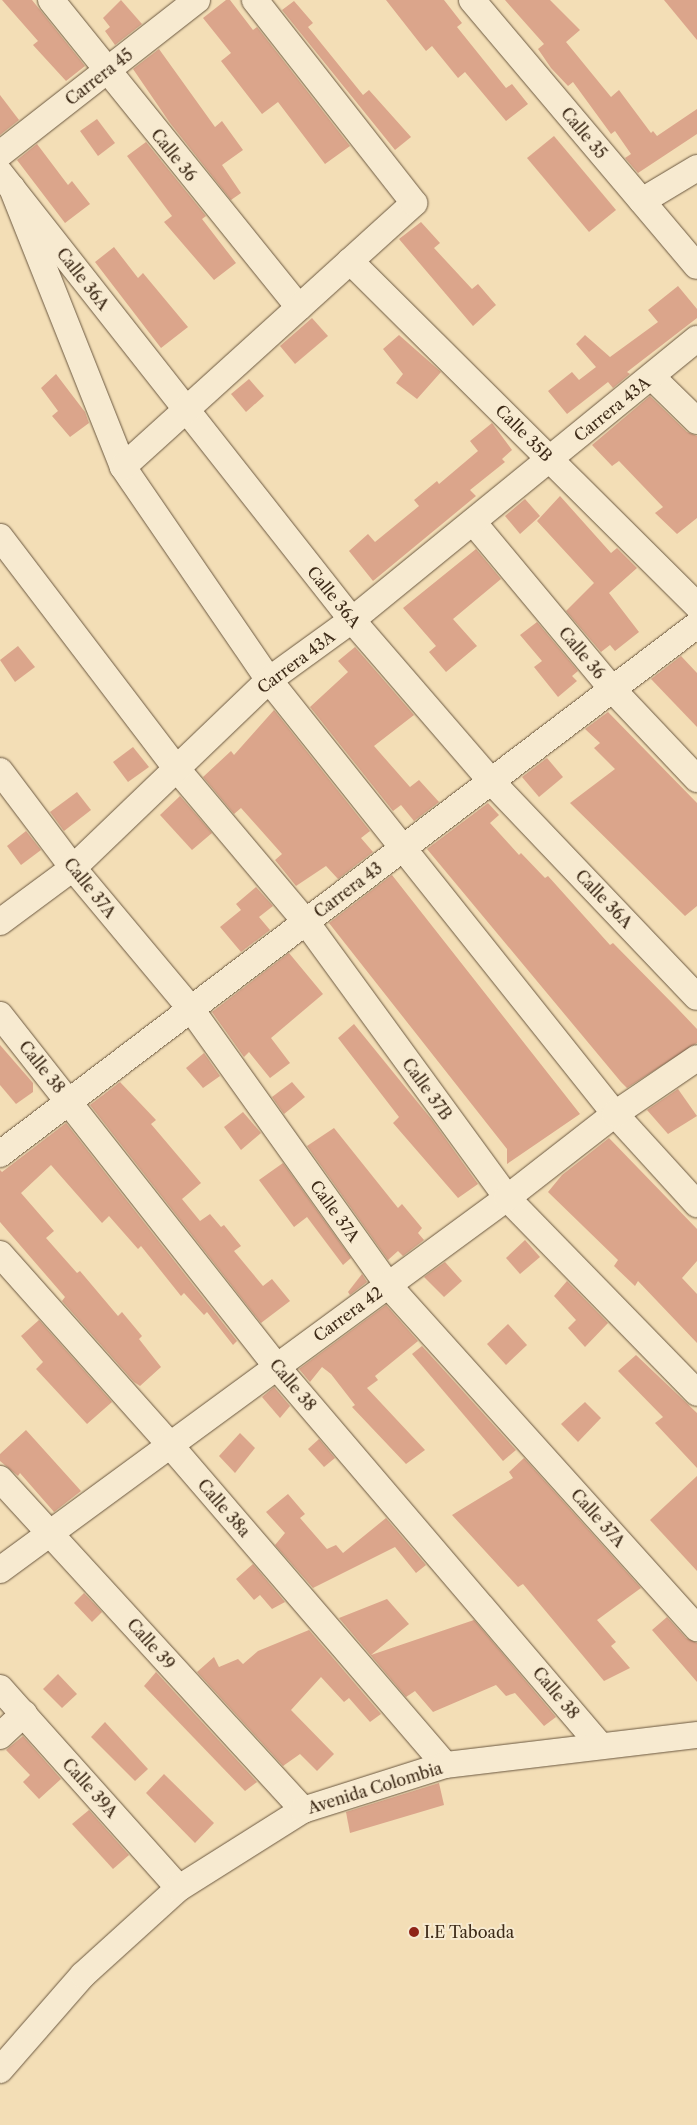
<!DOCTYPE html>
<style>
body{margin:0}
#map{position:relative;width:697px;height:2125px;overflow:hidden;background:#f3deb6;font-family:"Libre Caslon Text",serif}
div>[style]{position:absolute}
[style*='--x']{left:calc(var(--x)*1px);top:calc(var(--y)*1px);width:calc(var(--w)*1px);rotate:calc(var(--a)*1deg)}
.building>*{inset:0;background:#dba58b}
.roads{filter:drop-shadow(0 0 1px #6b5840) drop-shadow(0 0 1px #6b5840)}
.minor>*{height:26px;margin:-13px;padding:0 13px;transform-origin:13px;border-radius:13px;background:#f7ead0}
.dots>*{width:14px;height:14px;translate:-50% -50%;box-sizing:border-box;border:2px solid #f7ead0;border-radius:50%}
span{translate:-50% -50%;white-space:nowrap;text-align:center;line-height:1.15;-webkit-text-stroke:4px #f7ead0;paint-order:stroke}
.street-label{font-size:16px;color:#3e2b18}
.poi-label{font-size:16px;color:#3e2b18}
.left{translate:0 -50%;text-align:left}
</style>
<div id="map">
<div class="building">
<div style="clip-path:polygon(2px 0,32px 0,85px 66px,66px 81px,33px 45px,38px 41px)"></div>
<div style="clip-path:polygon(121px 0,142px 24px,115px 45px,105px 31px,110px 27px,103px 18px)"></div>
<div style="clip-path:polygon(226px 0,230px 0,253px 30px,257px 27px,350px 146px,325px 164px,278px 102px,262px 114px,221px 61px,231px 53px,203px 18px)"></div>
<div style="clip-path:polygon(386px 0,444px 0,462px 23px,457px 27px,506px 88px,512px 84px,528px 104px,506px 121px,465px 72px,458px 78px,432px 46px,426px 51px)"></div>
<div style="clip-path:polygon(505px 0,550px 0,580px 30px,566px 42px,611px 97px,619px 90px,651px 133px,653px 131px,657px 136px,697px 109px,697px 134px,638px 173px,625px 158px,631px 154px,615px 131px,611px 134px,573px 82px,568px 86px,551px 68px,538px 49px,544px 44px)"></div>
<div style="clip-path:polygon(664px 0,697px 0,697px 40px)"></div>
<div style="clip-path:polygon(294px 1px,313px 23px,308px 27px,363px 95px,369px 90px,411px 137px,395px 150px,282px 10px)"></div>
<div style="clip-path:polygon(159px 49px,215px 127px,222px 121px,243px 150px,222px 165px,241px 193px,231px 200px,170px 123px,133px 69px)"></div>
<div style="clip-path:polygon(0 95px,19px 120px,0 135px)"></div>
<div style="clip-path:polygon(97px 119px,115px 143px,98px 156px,80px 131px)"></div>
<div style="clip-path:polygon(554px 136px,616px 210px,589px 232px,527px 158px)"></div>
<div style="clip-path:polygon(146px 142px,206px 216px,202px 219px,236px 263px,214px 280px,164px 222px,172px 216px,127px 156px)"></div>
<div style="clip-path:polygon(37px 144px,68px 185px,72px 181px,90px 204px,65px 223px,17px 160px)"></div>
<div style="clip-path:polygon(421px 222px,440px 243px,434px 248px,472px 289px,478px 284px,496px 305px,473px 326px,399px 239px)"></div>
<div style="clip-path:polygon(114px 247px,138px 278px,143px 273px,188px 327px,161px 348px,95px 262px)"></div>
<div style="clip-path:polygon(678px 286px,697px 309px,697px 318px,627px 372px,630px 374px,613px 388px,608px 382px,567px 414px,548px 391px,572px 372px,579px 380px,596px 367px,576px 344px,585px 335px,610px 357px,658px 322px,648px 310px)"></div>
<div style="clip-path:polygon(312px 318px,328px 336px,295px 364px,280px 346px)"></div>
<div style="clip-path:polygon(399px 335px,441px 372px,417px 399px,396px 383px,403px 374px,383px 349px)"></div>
<div style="clip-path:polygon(56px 374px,85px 412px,89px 423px,70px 437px,52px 416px,58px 411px,41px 388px)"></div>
<div style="clip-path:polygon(249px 379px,264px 396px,246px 412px,231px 394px)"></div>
<div style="clip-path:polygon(650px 396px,687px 432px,697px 436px,697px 518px,677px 534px,655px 513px,663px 507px,619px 461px,612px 466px,592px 445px)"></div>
<div style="clip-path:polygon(492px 423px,512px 450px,502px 459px,505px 462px,470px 490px,476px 496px,373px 581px,349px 551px,368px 534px,375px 542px,419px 506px,414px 500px,437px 481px,439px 484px,478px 451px,470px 441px)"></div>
<div style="clip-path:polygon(560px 496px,611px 553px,617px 548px,637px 568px,609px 593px,639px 632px,615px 651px,610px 645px,601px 652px,566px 611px,594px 583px,537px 521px)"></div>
<div style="clip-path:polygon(525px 499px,540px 516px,520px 534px,505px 516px)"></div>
<div style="clip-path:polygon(476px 549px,501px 579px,453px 619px,477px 646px,446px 672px,429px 652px,436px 646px,403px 608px)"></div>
<div style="clip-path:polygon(537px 622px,578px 671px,572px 676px,577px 681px,558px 697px,534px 667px,542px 661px,520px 635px)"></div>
<div style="clip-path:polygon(18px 646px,35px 667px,15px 682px,0 660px)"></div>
<div style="clip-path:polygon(355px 647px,414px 715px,374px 746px,410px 787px,419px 780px,439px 802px,414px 821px,401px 805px,393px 811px,310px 707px,348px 672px,338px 661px)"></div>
<div style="clip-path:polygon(681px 656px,697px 673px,697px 727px,651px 679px)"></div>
<div style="clip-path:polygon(274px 710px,370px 831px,361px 838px,373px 852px,338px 879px,326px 866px,296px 886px,275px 860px,282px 854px,241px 808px,234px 814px,203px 777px,231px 751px,234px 755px)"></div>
<div style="clip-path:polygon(608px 712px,697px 803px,697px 906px,685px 916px,570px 803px,615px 769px,594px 748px,600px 743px,585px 729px)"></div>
<div style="clip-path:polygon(133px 747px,149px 767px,128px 782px,113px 762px)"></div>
<div style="clip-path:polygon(547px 758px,563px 777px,539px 797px,522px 777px)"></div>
<div style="clip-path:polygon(77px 792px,91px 810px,64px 831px,50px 812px)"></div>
<div style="clip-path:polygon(180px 796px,212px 833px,192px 850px,160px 815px)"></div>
<div style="clip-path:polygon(488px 803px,499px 815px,490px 823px,519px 855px,521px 853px,545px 878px,548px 876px,610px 945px,613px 943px,678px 1009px,697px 1029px,697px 1043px,627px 1088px,621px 1082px,427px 849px)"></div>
<div style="clip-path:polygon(26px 831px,41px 850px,21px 865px,7px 846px)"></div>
<div style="clip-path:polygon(392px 875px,580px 1114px,507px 1164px,507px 1149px,329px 923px)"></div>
<div style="clip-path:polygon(256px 887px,273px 906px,259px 917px,270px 930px,241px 952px,220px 927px,241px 910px,236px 904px)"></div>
<div style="clip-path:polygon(289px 953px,323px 994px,271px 1038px,290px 1063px,270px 1078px,249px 1052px,244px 1057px,212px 1012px)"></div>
<div style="clip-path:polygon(354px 1024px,432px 1120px,478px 1184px,458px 1198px,393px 1123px,399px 1117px,338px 1038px)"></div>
<div style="clip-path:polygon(0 1045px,33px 1083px,33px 1092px,16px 1104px,0 1085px)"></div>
<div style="clip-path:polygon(204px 1053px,220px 1076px,203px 1088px,186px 1068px)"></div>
<div style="clip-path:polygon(120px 1082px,156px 1120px,151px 1124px,201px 1183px,182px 1199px,200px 1221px,210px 1214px,221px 1227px,224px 1225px,241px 1246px,234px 1251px,263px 1286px,272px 1279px,290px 1301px,261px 1323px,90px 1105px)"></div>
<div style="clip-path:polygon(292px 1082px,305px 1097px,284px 1114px,272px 1097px)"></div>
<div style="clip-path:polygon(678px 1089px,697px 1116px,668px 1134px,647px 1110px)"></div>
<div style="clip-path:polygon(243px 1112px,261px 1133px,241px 1150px,224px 1127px)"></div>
<div style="clip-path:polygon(66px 1123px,237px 1341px,233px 1345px,207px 1312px,204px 1315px,184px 1293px,181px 1296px,141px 1246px,138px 1249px,109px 1216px,102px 1223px,51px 1165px,21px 1193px,54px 1231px,46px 1238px,77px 1273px,80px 1271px,118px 1316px,122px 1312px,142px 1336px,139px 1339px,161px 1367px,140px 1386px,134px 1382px,62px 1301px,65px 1297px,0 1222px,0 1170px,2px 1172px)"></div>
<div style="clip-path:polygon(334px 1128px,398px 1208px,402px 1204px,422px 1228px,418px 1233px,424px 1240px,403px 1256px,398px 1251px,388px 1260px,307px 1146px)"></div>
<div style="clip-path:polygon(609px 1138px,697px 1229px,697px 1261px,682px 1278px,697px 1294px,697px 1343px,638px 1281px,635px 1286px,614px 1266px,618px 1260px,548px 1192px,562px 1175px)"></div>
<div style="clip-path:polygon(283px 1163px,351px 1258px,343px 1265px,307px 1217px,294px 1227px,259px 1180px)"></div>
<div style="clip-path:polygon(525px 1240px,540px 1257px,520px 1274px,506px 1258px)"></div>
<div style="clip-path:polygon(445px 1262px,462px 1281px,444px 1297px,424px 1277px)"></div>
<div style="clip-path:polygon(362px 1274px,367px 1282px,350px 1295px,348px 1292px)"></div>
<div style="clip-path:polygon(567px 1281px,608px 1323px,585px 1347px,568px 1328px,576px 1320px,554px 1296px)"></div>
<div style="clip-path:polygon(386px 1305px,418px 1341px,375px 1376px,378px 1380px,367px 1388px,425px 1450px,406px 1464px,352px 1407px,355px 1405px,331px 1374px,322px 1367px,310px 1382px,299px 1369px)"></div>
<div style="clip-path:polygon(39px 1320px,112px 1402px,87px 1424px,36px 1369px,43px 1362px,21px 1336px)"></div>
<div style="clip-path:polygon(508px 1324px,527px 1345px,506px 1365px,487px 1344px)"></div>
<div style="clip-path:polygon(422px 1346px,516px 1450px,503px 1461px,412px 1354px)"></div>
<div style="clip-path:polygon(636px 1355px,697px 1413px,697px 1468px,655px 1423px,663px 1417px,618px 1371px)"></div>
<div style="clip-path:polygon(274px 1387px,290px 1406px,280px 1418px,262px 1397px)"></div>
<div style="clip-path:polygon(585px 1402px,601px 1418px,578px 1442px,561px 1424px)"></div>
<div style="clip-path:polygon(26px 1430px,81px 1491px,54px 1512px,20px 1473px,18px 1476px,0 1461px,0 1454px)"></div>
<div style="clip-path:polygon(240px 1433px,255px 1448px,235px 1473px,219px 1456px)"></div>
<div style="clip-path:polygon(319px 1439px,335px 1458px,324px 1467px,308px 1449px)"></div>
<div style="clip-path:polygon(524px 1458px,641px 1588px,597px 1620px,616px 1642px,611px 1646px,630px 1668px,604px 1681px,523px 1584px,518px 1587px,452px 1515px,513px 1478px,509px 1472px)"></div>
<div style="clip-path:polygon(697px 1476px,697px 1571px,650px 1520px)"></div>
<div style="clip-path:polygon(288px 1494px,305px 1514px,300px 1518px,327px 1549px,336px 1545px,343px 1553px,386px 1518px,426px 1565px,416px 1573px,395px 1547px,313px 1588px,275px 1545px,285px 1533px,266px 1512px)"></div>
<div style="clip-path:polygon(253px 1564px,285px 1602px,272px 1609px,260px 1595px,254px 1600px,236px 1579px)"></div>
<div style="clip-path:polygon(84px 1593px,102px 1612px,92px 1622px,74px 1603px)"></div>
<div style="clip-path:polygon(387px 1599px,409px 1624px,371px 1655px,474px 1620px,556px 1717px,544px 1726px,515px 1693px,506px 1696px,496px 1685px,433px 1712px,415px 1691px,406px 1697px,339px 1618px)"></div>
<div style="clip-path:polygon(667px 1617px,686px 1638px,697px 1643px,697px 1682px,652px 1630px)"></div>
<div style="clip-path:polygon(309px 1630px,381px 1714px,370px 1722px,349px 1698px,344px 1702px,321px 1677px,291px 1710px,334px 1754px,317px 1771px,300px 1754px,283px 1766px,197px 1672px,214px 1657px,219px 1667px,238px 1659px,243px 1664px,258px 1651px)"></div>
<div style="clip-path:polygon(156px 1672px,257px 1782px,245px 1791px,144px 1686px)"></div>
<div style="clip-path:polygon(58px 1674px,77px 1694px,62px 1708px,43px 1689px)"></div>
<div style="clip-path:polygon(105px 1722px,148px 1769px,135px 1781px,91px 1737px)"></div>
<div style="clip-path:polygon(23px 1736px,61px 1779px,39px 1799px,23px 1782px,30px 1775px,6px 1750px)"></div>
<div style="clip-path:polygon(164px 1774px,214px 1823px,195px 1843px,146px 1793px)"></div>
<div style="clip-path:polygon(439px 1783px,444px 1805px,350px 1833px,346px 1812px)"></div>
<div style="clip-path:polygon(89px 1810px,129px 1855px,113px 1869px,72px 1824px)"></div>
</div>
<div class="roads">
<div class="minor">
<div style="--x:51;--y:0;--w:395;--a:51.1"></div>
<div style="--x:472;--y:0;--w:348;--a:49.8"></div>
<div style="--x:0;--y:154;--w:250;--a:-38"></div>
<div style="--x:0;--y:173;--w:569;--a:51.78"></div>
<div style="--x:352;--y:620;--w:213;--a:49.2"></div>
<div style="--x:491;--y:781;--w:298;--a:46.4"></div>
<div style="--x:12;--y:188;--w:300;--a:68.3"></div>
<div style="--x:123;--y:467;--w:258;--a:55.6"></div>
<div style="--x:269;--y:680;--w:555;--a:51.44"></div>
<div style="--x:615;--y:1114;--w:122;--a:47.7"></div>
<div style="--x:642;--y:201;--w:64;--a:-31"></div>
<div style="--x:350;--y:261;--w:489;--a:44.8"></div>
<div style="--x:652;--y:377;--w:63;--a:44.4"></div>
<div style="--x:123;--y:467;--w:393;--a:-42.2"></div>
<div style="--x:414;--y:203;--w:258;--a:-128.1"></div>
<div style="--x:473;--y:522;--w:217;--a:50.2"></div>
<div style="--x:612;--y:689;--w:124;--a:46.6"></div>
<div style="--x:0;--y:537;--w:292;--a:52.7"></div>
<div style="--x:177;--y:769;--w:200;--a:49.9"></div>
<div style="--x:306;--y:922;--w:341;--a:53.9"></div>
<div style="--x:507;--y:1198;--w:272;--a:45.7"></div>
<div style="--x:0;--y:771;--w:121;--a:53"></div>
<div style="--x:73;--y:868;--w:184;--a:50.1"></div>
<div style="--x:191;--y:1009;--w:339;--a:54.5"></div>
<div style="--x:388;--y:1285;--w:462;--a:48"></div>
<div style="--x:0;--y:922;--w:91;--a:-36.5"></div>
<div style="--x:73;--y:868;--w:272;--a:-43.8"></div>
<div style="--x:269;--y:680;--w:102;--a:-35.9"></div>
<div style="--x:352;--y:620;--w:445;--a:-39.2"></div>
<div style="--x:0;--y:1015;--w:447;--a:51.8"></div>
<div style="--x:276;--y:1366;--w:497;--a:49.5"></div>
<div style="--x:0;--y:1154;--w:875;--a:-37.2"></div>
<div style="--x:0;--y:1254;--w:256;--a:48.3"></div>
<div style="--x:170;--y:1445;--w:422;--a:49.3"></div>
<div style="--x:0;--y:1479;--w:449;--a:47.5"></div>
<div style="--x:0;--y:1570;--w:629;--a:-36.27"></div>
<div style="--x:507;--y:1198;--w:137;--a:-37.9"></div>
<div style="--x:615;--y:1114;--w:99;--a:-34.3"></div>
<div style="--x:0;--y:1688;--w:268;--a:48.2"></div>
<div style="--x:0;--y:1736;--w:33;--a:-43"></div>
<div style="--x:0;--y:2070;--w:126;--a:-48.9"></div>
<div style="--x:83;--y:1975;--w:130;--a:-42.2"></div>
<div style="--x:179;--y:1888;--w:146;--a:-32.2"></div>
<div style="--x:303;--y:1810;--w:149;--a:-17.6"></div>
<div style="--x:445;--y:1765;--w:254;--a:-6.8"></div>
</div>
</div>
<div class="dots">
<div style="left:414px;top:1932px;background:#8f2418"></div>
</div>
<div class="street-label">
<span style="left:99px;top:77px;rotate:-38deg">Carrera 45</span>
<span style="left:584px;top:133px;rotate:50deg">Calle 35</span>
<span style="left:174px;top:155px;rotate:51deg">Calle 36</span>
<span style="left:83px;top:279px;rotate:52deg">Calle 36A</span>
<span style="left:612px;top:409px;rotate:-39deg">Carrera 43A</span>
<span style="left:524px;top:433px;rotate:45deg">Calle 35B</span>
<span style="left:334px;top:597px;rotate:51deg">Calle 36A</span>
<span style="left:582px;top:653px;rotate:50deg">Calle 36</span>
<span style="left:296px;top:662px;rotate:-37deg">Carrera 43A</span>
<span style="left:90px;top:888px;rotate:51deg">Calle 37A</span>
<span style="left:348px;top:890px;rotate:-37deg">Carrera 43</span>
<span style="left:604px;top:899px;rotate:46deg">Calle 36A</span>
<span style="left:42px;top:1067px;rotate:51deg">Calle 38</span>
<span style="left:427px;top:1089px;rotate:54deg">Calle 37B</span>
<span style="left:335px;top:1211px;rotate:54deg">Calle 37A</span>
<span style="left:348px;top:1314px;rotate:-36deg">Carrera 42</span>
<span style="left:293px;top:1385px;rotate:50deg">Calle 38</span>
<span style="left:224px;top:1508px;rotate:49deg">Calle 38a</span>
<span style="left:598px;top:1518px;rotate:48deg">Calle 37A</span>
<span style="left:151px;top:1644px;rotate:48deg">Calle 39</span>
<span style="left:556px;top:1693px;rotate:50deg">Calle 38</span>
<span style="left:90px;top:1788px;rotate:48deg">Calle 39A</span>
<span style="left:375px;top:1788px;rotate:-17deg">Avenida Colombia</span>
</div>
<div class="poi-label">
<span class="left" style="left:424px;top:1932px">I.E Taboada</span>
</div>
</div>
